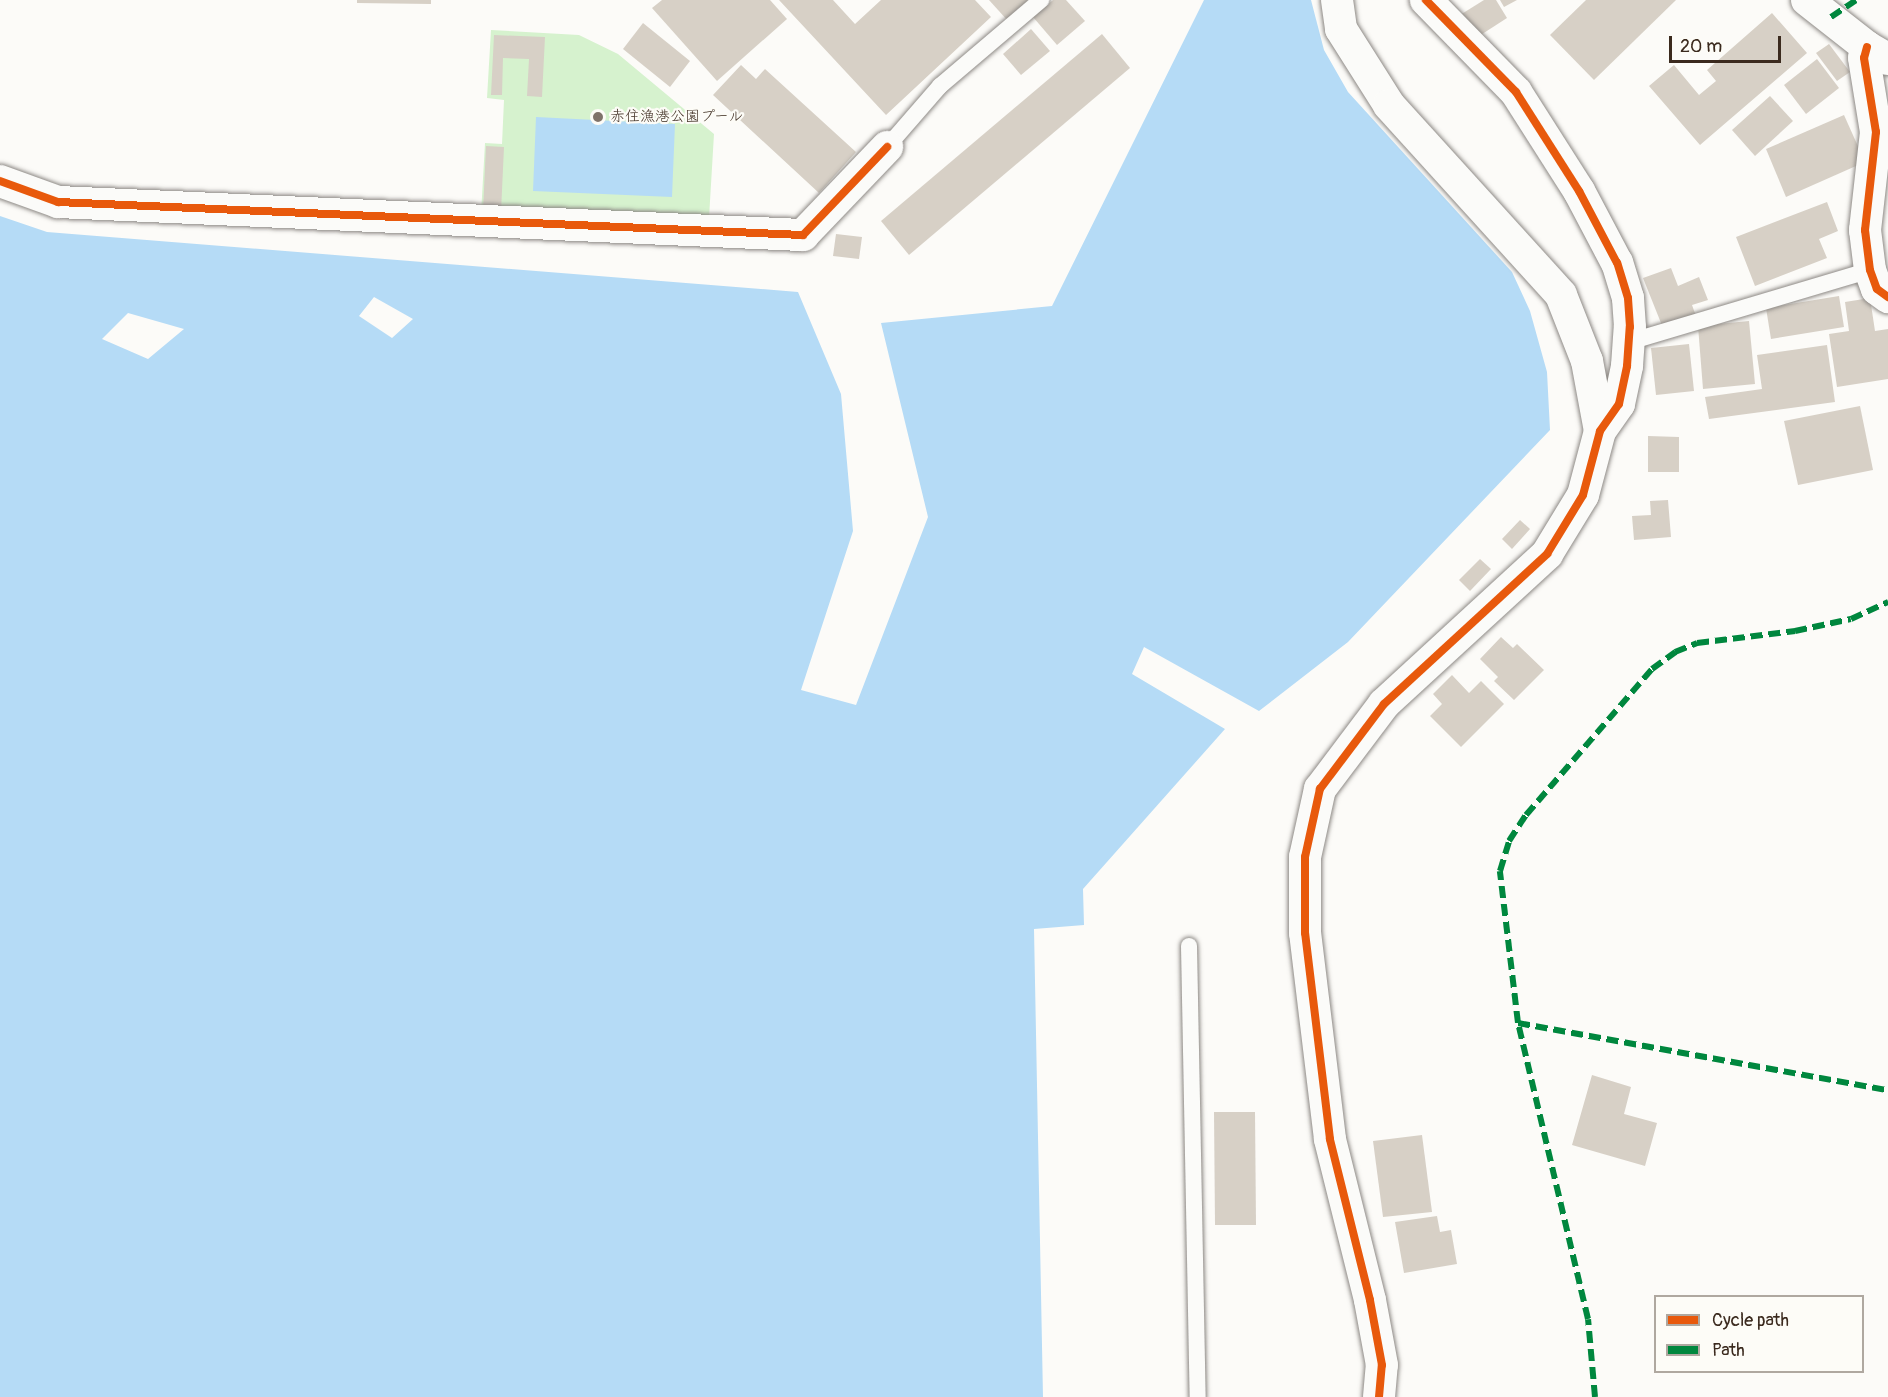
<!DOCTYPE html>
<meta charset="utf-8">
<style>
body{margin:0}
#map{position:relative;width:1888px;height:1397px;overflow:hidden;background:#fcfbf8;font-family:Pangolin,"Klee One",sans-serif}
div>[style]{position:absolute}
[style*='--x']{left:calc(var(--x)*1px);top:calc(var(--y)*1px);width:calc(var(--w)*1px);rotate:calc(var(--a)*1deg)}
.green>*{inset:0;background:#d6f2ce}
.water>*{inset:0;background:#b5dbf6}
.building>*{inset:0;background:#d7d0c6}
.roads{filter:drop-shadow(0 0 2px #8d8985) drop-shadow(0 0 2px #8d8985)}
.service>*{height:16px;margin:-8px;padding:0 8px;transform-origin:8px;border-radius:8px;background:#fbfbf9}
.minor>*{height:32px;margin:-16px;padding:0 16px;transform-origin:16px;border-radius:16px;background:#fbfbf9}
.quiet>*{height:6px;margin-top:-3px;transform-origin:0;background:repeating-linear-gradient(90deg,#00873e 0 12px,transparent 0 18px)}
.cycleway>*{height:8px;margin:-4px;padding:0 4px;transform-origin:4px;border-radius:4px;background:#e8590c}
.dots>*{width:16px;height:16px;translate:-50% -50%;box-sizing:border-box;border:3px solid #fdfcf7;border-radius:50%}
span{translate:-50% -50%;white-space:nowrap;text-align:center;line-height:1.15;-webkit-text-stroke:4.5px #fdfcf7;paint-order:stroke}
.poi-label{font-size:15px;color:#3b2a1e}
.left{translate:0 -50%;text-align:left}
.legend{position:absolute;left:1654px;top:1295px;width:210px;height:78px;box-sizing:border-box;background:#fdfcf7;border:2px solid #afa8a0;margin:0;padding:8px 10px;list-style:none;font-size:18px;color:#3b2a1e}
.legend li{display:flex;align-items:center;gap:12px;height:30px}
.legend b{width:30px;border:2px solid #afa8a0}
.scale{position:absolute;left:1669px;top:36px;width:112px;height:27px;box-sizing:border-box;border:3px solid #3b2a1e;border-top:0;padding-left:8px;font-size:18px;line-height:21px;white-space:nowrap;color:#3b2a1e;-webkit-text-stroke:4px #fdfcf7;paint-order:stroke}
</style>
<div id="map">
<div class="green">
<div style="clip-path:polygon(491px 30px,579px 35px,618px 54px,714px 134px,709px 218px,505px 206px,481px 214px,485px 143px,502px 144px,504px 100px,487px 98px)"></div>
</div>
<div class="water">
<div style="clip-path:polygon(evenodd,1204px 0,1311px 0,1324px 50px,1348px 92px,1512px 272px,1530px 311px,1547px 372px,1550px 430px,1348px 642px,1259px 711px,1144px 647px,1132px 674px,1225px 729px,1083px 889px,1084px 925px,1034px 929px,1043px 1397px,0 1397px,0 216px,47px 232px,798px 292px,841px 394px,853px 531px,801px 690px,856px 705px,928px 517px,881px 323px,1052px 306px,1204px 0,374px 297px,413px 319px,392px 338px,359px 316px,374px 297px,1204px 0,128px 313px,184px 329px,148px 359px,102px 339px,128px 313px)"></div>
<div style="clip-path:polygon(536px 117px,675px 124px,672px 197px,533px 191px)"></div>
</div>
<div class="building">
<div style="clip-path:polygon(357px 0,431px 0,431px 4px,357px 3px)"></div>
<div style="clip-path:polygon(662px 0,770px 0,787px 19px,717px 81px,652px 8px)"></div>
<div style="clip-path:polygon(779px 0,833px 0,855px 24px,881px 0,975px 0,991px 17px,886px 115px)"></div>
<div style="clip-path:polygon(989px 0,1027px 0,1029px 2px,1008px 21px)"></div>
<div style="clip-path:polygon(1053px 0,1066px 0,1085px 21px,1057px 45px,1033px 17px)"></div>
<div style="clip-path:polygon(1484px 0,1496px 0,1507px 18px,1476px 38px,1460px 15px)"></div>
<div style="clip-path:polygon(1500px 0,1517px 0,1504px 7px)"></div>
<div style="clip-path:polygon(1586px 0,1676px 0,1594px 80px,1550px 35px)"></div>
<div style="clip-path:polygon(1772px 13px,1807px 53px,1700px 145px,1649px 86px,1674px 65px,1699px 95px,1716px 81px,1707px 70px)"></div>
<div style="clip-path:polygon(643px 23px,690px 61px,670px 87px,623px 49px)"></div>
<div style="clip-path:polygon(1031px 29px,1050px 51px,1021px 75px,1003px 54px)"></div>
<div style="clip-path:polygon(1102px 34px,1130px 68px,909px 255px,881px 221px)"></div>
<div style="clip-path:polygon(494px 35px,545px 37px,542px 97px,527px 96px,529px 59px,503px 58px,502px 95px,491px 95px)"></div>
<div style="clip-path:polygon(1829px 44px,1850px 72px,1837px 81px,1816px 53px)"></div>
<div style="clip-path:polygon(1817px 59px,1839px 88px,1806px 114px,1784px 85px)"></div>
<div style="clip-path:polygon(741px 65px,756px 79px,765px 69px,856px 152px,819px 193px,713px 95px)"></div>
<div style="clip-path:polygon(1770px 96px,1793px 121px,1755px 156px,1732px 130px)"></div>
<div style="clip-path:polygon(1844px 115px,1865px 162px,1786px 197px,1766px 149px)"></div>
<div style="clip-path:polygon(486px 146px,504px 147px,501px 212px,483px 211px)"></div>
<div style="clip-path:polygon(1827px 202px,1838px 231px,1819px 239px,1827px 258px,1755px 286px,1736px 237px)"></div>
<div style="clip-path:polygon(836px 234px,862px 237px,859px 259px,833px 256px)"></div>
<div style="clip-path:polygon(1671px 268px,1678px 286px,1699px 277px,1708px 300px,1692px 305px,1696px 316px,1663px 328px,1643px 278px)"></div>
<div style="clip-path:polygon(1839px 296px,1844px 327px,1771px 339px,1766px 308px)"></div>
<div style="clip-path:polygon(1870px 298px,1875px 331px,1888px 329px,1888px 379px,1837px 387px,1829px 334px,1849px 331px,1845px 302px)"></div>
<div style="clip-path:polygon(1749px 321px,1755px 384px,1703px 389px,1698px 326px)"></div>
<div style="clip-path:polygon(1689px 344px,1694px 391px,1656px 395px,1651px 348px)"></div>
<div style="clip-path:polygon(1827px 345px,1835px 402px,1709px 419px,1705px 397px,1762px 389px,1757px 355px)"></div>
<div style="clip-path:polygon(1860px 406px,1873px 470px,1798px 485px,1784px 421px)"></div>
<div style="clip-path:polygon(1648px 436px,1679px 437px,1679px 472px,1648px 472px)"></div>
<div style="clip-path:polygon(1668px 500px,1671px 537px,1634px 540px,1632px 516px,1651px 515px,1650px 501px)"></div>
<div style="clip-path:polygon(1520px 520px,1530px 529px,1512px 549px,1502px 539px)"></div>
<div style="clip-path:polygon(1480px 559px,1491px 569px,1470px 591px,1459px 580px)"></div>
<div style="clip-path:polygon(1501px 637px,1513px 648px,1517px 644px,1544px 670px,1514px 700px,1494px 681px,1498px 677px,1480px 659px)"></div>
<div style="clip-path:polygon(1452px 675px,1469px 693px,1481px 681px,1504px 704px,1461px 747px,1430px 716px,1442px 704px,1433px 694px)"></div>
<div style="clip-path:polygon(1592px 1075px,1631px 1087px,1624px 1114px,1657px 1123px,1645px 1166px,1572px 1145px)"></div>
<div style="clip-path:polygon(1214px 1112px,1255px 1112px,1256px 1225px,1215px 1225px)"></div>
<div style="clip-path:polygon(1422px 1135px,1432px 1212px,1383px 1217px,1373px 1141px)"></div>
<div style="clip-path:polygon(1437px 1216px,1440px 1232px,1451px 1230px,1457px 1264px,1404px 1273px,1395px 1222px)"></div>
</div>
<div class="roads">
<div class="service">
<div style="--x:887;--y:147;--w:81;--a:-49"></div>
<div style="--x:940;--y:86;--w:133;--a:-40.4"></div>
<div style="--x:1629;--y:342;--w:252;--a:-16.6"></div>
<div style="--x:1189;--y:946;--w:451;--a:88.9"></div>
</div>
<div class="minor">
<div style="--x:1337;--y:0;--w:29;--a:82"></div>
<div style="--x:1341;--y:29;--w:90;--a:57.7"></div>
<div style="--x:1389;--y:105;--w:256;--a:47.8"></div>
<div style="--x:1561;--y:295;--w:71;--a:68.5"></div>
<div style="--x:1587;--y:361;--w:71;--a:79.5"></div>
<div style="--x:1807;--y:0;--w:76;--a:38.1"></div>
<div style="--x:1867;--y:47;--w:24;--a:30"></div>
<div style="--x:1867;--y:47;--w:11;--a:105"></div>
<div style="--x:1864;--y:58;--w:75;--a:80.8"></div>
<div style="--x:1876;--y:132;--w:99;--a:96.4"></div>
<div style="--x:1865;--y:230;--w:40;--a:82.9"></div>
<div style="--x:1870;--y:270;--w:20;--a:70"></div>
<div style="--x:1877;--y:289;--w:14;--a:36"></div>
<div style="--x:0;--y:181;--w:62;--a:19.9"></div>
<div style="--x:58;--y:202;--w:746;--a:2.54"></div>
<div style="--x:803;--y:235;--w:122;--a:-46.3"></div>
<div style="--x:1379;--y:1397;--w:32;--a:-85"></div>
<div style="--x:1382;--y:1365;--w:66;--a:-100.5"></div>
<div style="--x:1370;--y:1300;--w:166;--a:-104"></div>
<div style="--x:1330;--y:1139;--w:208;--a:-96.9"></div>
<div style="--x:1305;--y:933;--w:76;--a:-90"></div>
<div style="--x:1305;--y:857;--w:70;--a:-77.6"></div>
<div style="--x:1320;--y:789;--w:106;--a:-53"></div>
<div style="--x:1384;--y:704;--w:222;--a:-42.6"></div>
<div style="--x:1547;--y:554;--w:69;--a:-58.6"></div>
<div style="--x:1583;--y:495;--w:66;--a:-75.1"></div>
<div style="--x:1600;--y:431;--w:33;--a:-55"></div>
<div style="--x:1619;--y:404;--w:39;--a:-78"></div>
<div style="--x:1627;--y:366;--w:39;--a:-86"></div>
<div style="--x:1630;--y:327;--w:29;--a:-94"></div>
<div style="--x:1628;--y:298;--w:37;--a:-107"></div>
<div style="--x:1617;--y:263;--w:81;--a:-117.8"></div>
<div style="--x:1579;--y:191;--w:117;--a:-122.5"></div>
<div style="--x:1516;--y:92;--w:129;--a:-134.4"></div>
</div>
</div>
<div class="quiet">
<div style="--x:1831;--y:17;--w:30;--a:-34"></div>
<div style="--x:1518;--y:1023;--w:376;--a:10.3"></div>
<div style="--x:1595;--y:1397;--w:78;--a:-95.1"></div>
<div style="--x:1588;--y:1319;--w:304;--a:-103.3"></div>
<div style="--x:1518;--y:1023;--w:153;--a:-96.8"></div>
<div style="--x:1500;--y:871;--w:31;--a:-73"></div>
<div style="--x:1509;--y:841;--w:31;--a:-57"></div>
<div style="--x:1526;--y:815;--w:193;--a:-49.2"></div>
<div style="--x:1652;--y:669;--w:29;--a:-36"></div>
<div style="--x:1675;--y:652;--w:24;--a:-22"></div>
<div style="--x:1697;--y:643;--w:99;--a:-7"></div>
<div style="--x:1795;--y:631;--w:57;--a:-12.1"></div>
<div style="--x:1851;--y:619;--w:41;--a:-24.7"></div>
</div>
<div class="cycleway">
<div style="--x:1867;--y:47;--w:11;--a:105"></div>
<div style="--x:1864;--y:58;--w:75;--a:80.8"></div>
<div style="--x:1876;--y:132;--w:99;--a:96.4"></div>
<div style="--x:1865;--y:230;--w:40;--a:82.9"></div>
<div style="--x:1870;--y:270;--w:20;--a:70"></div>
<div style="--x:1877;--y:289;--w:14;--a:36"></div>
<div style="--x:0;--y:181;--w:62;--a:19.9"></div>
<div style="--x:58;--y:202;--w:746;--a:2.54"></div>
<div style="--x:803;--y:235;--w:122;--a:-46.3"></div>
<div style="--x:1379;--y:1397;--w:32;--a:-85"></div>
<div style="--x:1382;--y:1365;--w:66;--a:-100.5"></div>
<div style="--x:1370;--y:1300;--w:166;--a:-104"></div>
<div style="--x:1330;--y:1139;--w:208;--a:-96.9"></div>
<div style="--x:1305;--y:933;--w:76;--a:-90"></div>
<div style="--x:1305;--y:857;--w:70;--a:-77.6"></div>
<div style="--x:1320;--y:789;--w:106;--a:-53"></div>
<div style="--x:1384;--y:704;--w:222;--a:-42.6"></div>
<div style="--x:1547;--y:554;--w:69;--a:-58.6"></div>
<div style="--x:1583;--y:495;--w:66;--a:-75.1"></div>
<div style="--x:1600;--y:431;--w:33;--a:-55"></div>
<div style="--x:1619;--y:404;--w:39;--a:-78"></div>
<div style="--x:1627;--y:366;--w:39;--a:-86"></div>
<div style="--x:1630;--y:327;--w:29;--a:-94"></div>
<div style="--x:1628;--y:298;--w:37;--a:-107"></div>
<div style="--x:1617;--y:263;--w:81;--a:-117.8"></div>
<div style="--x:1579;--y:191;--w:117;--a:-122.5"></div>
<div style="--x:1516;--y:92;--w:129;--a:-134.4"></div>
</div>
<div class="dots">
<div style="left:598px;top:117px;background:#7f736a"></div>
</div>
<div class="poi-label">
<span class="left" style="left:610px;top:117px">赤住漁港公園プール</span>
</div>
<ul class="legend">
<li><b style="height:8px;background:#e8590c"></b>Cycle path</li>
<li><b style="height:8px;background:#00873e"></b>Path</li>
</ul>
<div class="scale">20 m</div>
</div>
